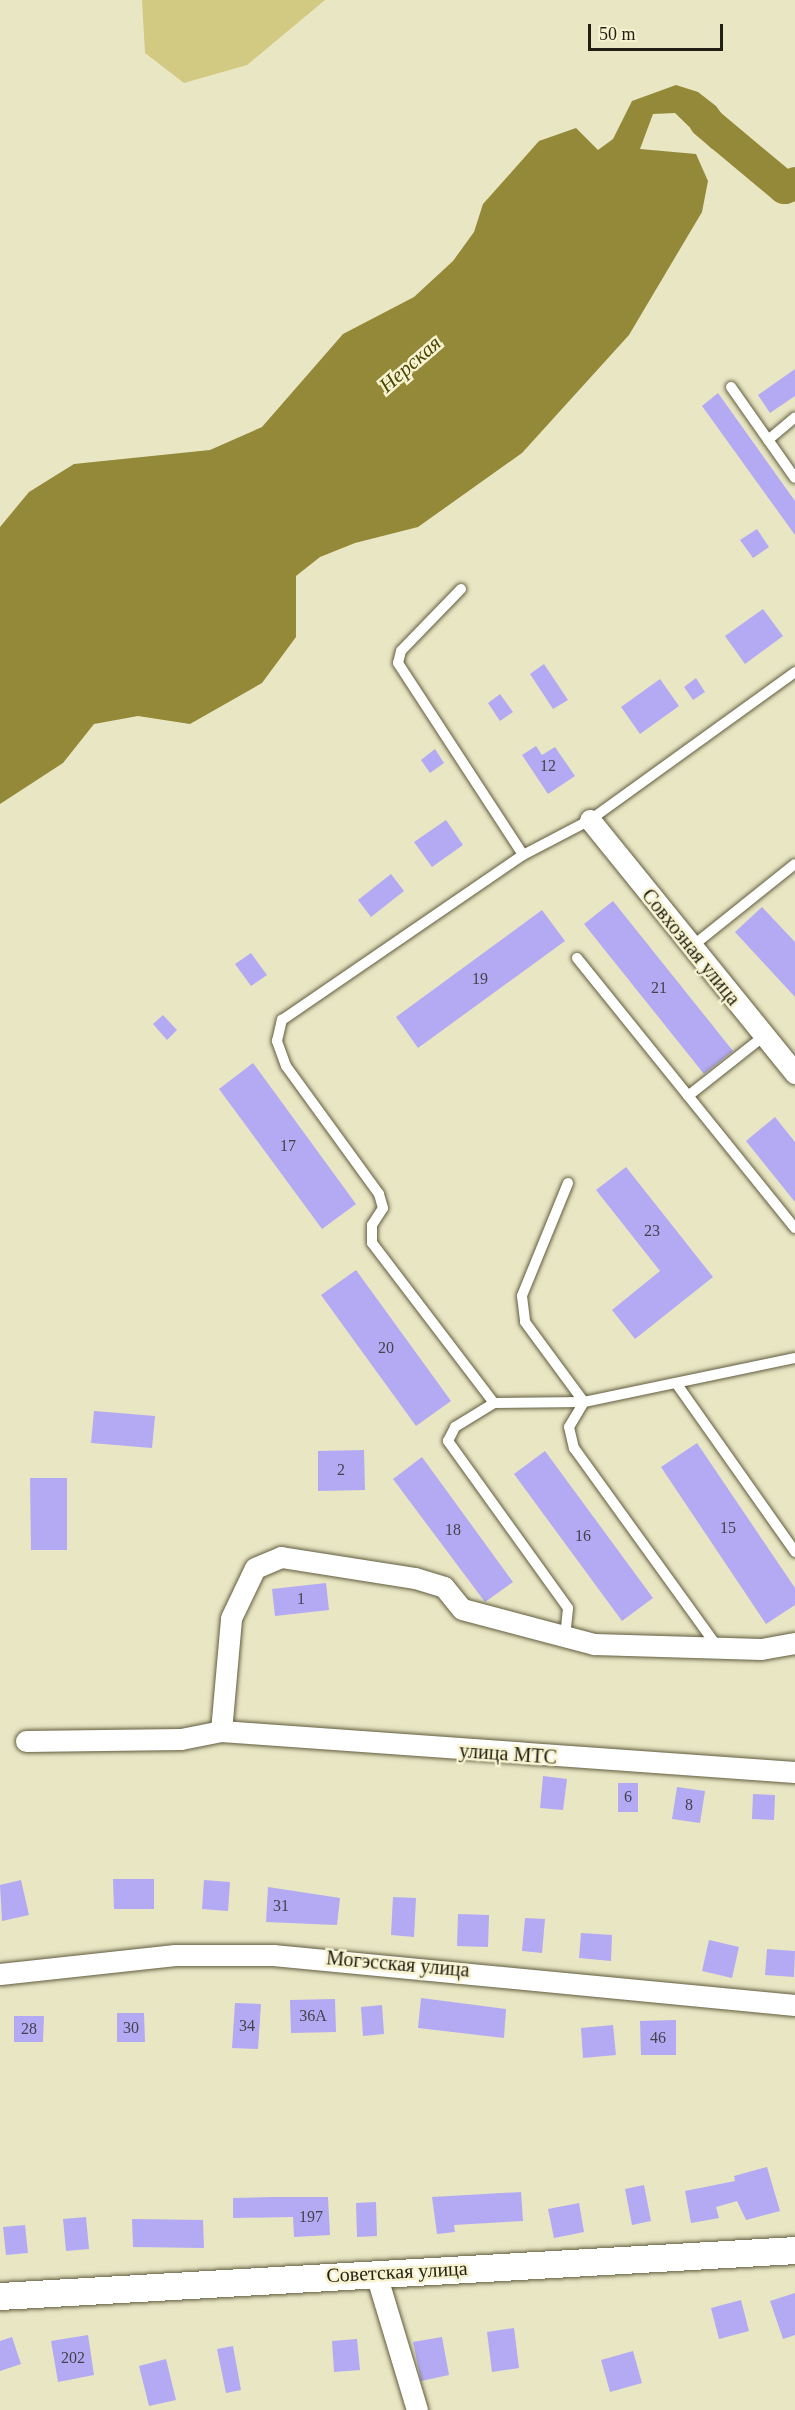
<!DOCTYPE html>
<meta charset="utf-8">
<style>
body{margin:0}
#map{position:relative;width:795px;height:2410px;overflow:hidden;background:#e9e6c4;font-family:Georgia,serif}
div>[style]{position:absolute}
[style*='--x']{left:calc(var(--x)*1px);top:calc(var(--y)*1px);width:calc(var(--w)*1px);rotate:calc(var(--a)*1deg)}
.green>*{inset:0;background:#d2c983}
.water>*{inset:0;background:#938938}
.river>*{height:33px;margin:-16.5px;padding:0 16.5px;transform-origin:16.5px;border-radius:16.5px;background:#938938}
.building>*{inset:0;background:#b3aaf3}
.roads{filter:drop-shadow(0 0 2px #615d3f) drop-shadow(0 0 2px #615d3f)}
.service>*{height:10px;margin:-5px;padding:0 5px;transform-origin:5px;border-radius:5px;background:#fff}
.minor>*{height:21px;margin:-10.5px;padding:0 10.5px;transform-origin:10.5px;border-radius:10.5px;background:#fff}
.tertiary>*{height:27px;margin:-13.5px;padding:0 13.5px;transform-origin:13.5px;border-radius:13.5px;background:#fff}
span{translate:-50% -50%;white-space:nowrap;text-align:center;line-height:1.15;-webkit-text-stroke:5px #f7f3d1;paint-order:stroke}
.number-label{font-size:16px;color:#46424b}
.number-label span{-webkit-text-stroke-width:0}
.street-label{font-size:20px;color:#211f13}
.water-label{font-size:21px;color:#4c4502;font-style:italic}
.scale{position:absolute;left:588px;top:24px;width:135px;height:27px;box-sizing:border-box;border:3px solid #211f13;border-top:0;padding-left:8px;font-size:18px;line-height:21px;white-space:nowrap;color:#211f13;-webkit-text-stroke:4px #f7f3d1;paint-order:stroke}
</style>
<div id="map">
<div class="green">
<div style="clip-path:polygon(142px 0,325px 0,247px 65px,184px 83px,145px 53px)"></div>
</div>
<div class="water">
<div style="clip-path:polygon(676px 85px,698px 92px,716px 106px,740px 139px,740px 148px,728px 158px,711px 148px,675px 113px,653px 114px,640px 149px,696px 154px,708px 181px,702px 212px,629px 335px,522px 453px,418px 527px,355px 543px,320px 557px,296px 576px,296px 637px,262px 683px,190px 724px,138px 716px,94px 724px,63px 763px,0 804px,0 527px,29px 492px,74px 464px,210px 450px,262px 427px,343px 334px,414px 297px,453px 261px,474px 232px,483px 204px,539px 141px,576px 128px,598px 150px,613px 139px,632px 101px)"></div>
</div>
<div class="river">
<div style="--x:705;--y:121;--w:103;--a:39.9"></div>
<div style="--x:784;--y:187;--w:12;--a:-20"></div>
</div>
<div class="building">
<div style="clip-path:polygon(795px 369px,795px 396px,770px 413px,758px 395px)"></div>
<div style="clip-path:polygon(718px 393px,795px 501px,795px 535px,702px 406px)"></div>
<div style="clip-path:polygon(757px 529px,769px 547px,753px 558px,740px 540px)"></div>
<div style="clip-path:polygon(763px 609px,783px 636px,745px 664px,725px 636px)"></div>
<div style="clip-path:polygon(544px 664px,568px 700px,553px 709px,530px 674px)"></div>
<div style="clip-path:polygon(696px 678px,705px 692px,693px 700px,684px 687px)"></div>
<div style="clip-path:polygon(660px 679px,679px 706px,640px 734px,621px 707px)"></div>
<div style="clip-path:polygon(500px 694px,513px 712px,500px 721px,488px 703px)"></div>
<div style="clip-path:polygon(536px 746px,542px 755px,555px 747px,575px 776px,548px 794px,522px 755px)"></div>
<div style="clip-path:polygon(435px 749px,444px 763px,430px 773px,421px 760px)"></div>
<div style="clip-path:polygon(446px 820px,463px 845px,432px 867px,414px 842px)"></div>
<div style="clip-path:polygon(391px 874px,404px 891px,371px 917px,358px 900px)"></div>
<div style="clip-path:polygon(613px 901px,733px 1051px,704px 1074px,584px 924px)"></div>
<div style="clip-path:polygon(762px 907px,795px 942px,795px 997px,735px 932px)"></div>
<div style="clip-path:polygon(542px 910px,565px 941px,418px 1048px,396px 1017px)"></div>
<div style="clip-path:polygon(251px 953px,267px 975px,251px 986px,235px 964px)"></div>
<div style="clip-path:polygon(163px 1015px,177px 1030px,167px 1040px,153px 1024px)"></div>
<div style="clip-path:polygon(253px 1063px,356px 1204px,322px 1229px,219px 1089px)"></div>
<div style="clip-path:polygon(775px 1117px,795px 1142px,795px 1202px,746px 1141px)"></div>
<div style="clip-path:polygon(626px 1167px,713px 1277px,635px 1339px,612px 1310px,660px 1271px,596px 1190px)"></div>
<div style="clip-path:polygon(356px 1270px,451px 1401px,416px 1426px,321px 1295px)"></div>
<div style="clip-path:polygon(94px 1411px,155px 1416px,152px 1448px,91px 1443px)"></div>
<div style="clip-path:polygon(697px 1443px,795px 1588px,795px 1605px,766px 1624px,661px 1467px)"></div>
<div style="clip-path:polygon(364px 1450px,365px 1490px,318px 1491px,318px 1451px)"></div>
<div style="clip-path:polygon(545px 1451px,653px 1598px,622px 1621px,514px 1474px)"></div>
<div style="clip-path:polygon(422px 1457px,513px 1582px,485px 1602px,393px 1479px)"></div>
<div style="clip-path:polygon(30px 1478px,67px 1478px,67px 1550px,31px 1550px)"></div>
<div style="clip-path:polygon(326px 1583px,329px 1610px,275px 1616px,272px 1589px)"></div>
<div style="clip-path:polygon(543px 1776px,567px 1779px,563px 1810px,540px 1808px)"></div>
<div style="clip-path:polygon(618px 1783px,638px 1783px,638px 1812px,618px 1812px)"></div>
<div style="clip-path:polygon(677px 1787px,705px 1791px,700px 1823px,672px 1819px)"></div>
<div style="clip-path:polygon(753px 1794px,775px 1795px,774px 1820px,752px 1819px)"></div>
<div style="clip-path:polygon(113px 1879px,154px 1879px,154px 1909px,114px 1909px)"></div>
<div style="clip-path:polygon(21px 1880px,29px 1915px,2px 1921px,0 1885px)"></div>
<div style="clip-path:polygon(204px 1880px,230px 1882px,228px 1911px,202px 1909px)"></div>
<div style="clip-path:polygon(268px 1887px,340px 1898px,337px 1925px,266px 1922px)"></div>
<div style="clip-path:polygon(393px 1897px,416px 1898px,414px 1937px,391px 1935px)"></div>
<div style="clip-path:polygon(458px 1914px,489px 1915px,488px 1947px,457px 1946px)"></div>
<div style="clip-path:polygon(525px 1918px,545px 1919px,542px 1953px,522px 1951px)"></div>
<div style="clip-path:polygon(581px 1933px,612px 1935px,611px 1961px,579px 1958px)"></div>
<div style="clip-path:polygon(709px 1940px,739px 1947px,732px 1978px,702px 1971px)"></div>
<div style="clip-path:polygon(767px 1949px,795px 1951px,794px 1977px,765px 1975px)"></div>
<div style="clip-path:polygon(421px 1998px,506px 2009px,504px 2038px,418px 2028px)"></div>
<div style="clip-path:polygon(335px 1999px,336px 2032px,291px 2033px,290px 2000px)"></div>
<div style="clip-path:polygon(235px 2003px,261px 2004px,258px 2049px,232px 2048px)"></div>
<div style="clip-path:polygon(382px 2005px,384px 2034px,363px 2036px,361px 2007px)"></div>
<div style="clip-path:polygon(117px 2013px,144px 2013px,145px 2042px,117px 2042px)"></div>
<div style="clip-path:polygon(14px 2016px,44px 2016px,43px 2042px,14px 2042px)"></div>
<div style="clip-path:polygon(676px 2020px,676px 2055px,641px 2055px,640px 2021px)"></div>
<div style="clip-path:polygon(613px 2025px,616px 2055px,583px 2058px,581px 2028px)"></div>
<div style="clip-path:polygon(767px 2167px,780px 2211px,746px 2220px,737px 2201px,716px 2207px,719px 2218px,691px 2223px,685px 2191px,735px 2181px,734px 2176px)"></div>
<div style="clip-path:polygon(644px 2185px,651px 2221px,632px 2225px,625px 2189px)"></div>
<div style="clip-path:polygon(521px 2192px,523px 2221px,454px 2225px,455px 2232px,437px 2234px,432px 2197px)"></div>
<div style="clip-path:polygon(270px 2197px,328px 2197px,330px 2235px,294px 2237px,293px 2217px,233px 2218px,233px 2198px)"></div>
<div style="clip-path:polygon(376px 2202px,377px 2236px,357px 2237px,356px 2203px)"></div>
<div style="clip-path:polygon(579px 2203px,584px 2232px,554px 2238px,548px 2209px)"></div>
<div style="clip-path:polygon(86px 2217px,89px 2249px,66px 2251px,63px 2219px)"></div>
<div style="clip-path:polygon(132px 2219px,203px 2220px,204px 2248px,133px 2247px)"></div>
<div style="clip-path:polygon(25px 2225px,28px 2253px,6px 2255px,3px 2227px)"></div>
<div style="clip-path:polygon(795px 2293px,795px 2335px,783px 2339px,770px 2301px)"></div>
<div style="clip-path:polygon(741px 2300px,749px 2331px,719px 2339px,711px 2308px)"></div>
<div style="clip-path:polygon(514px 2328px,519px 2368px,492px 2372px,487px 2332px)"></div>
<div style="clip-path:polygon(88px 2335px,94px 2375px,58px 2382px,51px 2341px)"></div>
<div style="clip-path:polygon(12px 2337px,21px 2364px,0 2371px,0 2341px)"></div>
<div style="clip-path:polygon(442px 2337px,449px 2375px,421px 2381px,413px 2342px)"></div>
<div style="clip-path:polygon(357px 2339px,360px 2370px,334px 2372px,332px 2341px)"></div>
<div style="clip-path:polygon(233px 2346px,241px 2390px,226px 2393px,217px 2349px)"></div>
<div style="clip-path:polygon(633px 2351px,642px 2383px,610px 2392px,601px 2360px)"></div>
<div style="clip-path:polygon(166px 2359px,176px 2400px,149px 2406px,139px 2366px)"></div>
</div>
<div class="roads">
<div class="service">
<div style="--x:731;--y:387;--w:111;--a:54.9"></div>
<div style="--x:768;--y:440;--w:35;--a:-40"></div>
<div style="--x:461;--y:589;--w:86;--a:134.1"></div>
<div style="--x:401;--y:651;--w:12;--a:104"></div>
<div style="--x:398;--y:663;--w:229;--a:56.9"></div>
<div style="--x:690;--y:948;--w:134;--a:-38.7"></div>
<div style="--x:577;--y:958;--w:347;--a:51.1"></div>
<div style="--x:688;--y:1096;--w:97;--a:-38.3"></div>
<div style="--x:568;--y:1183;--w:122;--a:112.2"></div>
<div style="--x:522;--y:1296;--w:26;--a:83"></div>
<div style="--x:525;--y:1322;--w:99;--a:53.6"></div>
<div style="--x:584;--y:1402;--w:29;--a:121"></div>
<div style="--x:569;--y:1427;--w:22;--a:77"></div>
<div style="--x:574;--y:1448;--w:246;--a:54.2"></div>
<div style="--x:676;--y:1383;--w:207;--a:54.8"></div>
<div style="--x:494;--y:1403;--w:201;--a:-127.3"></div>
<div style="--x:372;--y:1243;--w:18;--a:-90"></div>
<div style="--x:372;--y:1225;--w:20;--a:-57"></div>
<div style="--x:383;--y:1208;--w:15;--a:-106"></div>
<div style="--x:379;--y:1194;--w:158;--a:-126"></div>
<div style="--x:286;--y:1066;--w:27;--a:-110"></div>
<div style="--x:277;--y:1041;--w:22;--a:-77"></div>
<div style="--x:282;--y:1020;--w:292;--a:-34.4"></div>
<div style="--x:523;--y:855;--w:76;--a:-27.6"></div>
<div style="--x:590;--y:820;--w:253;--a:-35.8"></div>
<div style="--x:565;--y:1637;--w:29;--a:-84"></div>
<div style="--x:568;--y:1608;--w:206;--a:-125.7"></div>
<div style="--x:448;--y:1441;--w:16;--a:-63"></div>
<div style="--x:455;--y:1427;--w:46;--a:-31.6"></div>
<div style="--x:494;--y:1403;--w:90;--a:-0.6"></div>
<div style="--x:584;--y:1402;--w:216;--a:-11.8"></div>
</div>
<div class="minor">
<div style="--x:590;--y:820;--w:326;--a:51"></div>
<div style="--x:221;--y:1731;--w:575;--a:4.09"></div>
<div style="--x:26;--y:1741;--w:155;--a:-0.7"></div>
<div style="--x:181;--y:1739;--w:41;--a:-11.3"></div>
<div style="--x:221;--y:1731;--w:113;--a:-84.9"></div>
<div style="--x:231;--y:1618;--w:55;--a:-64.4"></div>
<div style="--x:255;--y:1568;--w:28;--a:-23"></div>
<div style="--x:281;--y:1557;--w:136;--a:8.9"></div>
<div style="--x:415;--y:1578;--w:30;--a:17"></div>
<div style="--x:444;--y:1587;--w:28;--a:51"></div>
<div style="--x:462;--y:1609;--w:137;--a:14.9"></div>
<div style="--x:594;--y:1644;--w:167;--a:1.7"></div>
<div style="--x:761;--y:1649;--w:35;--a:-10"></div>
<div style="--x:0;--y:1974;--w:176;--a:-6.2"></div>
<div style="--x:175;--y:1955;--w:98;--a:0"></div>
<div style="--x:273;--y:1955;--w:524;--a:5.47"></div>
<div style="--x:376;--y:2274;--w:142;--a:73.2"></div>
</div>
<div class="tertiary">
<div style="--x:0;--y:2296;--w:796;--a:-3.31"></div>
</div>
</div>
<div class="number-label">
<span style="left:548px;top:766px">12</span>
<span style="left:480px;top:979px">19</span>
<span style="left:659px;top:988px">21</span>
<span style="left:288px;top:1146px">17</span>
<span style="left:652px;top:1231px">23</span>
<span style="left:386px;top:1348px">20</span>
<span style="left:341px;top:1470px">2</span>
<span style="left:728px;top:1528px">15</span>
<span style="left:453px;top:1530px">18</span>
<span style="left:583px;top:1536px">16</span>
<span style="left:301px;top:1599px">1</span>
<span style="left:628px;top:1797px">6</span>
<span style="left:689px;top:1805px">8</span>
<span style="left:281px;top:1906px">31</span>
<span style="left:313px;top:2016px">36А</span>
<span style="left:247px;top:2026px">34</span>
<span style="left:131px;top:2028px">30</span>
<span style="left:29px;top:2029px">28</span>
<span style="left:658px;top:2038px">46</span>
<span style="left:311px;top:2217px">197</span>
<span style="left:73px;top:2358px">202</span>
</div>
<div class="street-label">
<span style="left:691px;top:947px;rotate:51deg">Совхозная улица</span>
<span style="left:508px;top:1754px;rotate:4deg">улица МТС</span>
<span style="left:398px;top:1964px;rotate:5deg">Могэсская улица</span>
<span style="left:397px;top:2272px;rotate:-3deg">Советская улица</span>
</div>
<div class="water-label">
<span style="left:410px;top:364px;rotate:-41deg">Нерская</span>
</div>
<div class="scale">50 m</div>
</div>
